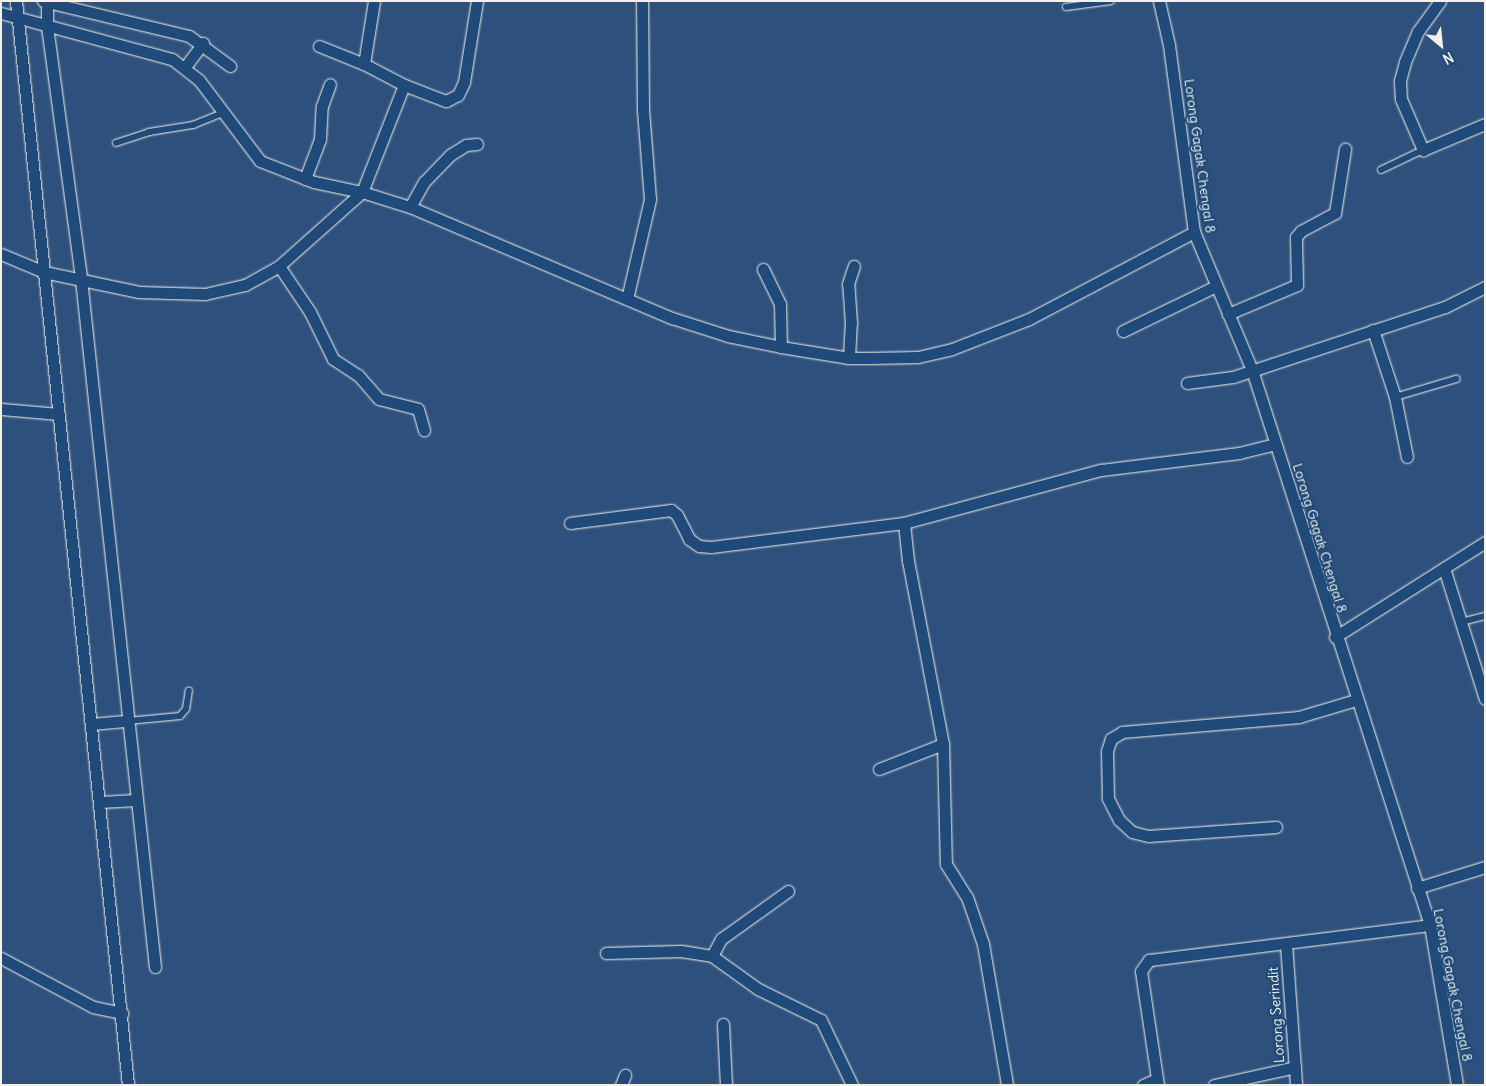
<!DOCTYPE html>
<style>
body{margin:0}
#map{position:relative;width:1486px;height:1086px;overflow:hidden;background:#2d507d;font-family:Delius,sans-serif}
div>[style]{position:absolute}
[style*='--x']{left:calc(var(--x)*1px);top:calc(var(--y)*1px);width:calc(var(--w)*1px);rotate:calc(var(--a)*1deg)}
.roads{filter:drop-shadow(0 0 1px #f4f1e8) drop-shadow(0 0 1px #f4f1e8)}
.lane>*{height:5.5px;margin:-2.75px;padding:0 2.75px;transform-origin:2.75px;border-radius:2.75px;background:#1f4a7a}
.street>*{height:11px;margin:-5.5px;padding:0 5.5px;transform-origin:5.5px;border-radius:5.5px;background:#1f4a7a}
span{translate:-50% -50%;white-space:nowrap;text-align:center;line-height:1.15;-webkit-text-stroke:4.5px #1f4a7a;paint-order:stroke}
.street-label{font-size:14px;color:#f4f1e8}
.frame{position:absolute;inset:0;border:2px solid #f4f1e8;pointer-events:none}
.north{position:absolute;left:1416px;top:20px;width:50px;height:50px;-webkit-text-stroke:4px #1f4a7a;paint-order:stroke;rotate:152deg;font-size:14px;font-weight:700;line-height:20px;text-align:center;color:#f4f1e8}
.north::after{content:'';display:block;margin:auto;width:18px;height:22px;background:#f4f1e8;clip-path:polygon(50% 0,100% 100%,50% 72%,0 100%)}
</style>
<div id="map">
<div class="roads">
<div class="lane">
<div style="--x:1066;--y:7;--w:45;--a:-7.6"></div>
<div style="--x:116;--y:143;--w:35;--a:-18"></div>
<div style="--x:149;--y:132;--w:45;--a:-9"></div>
<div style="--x:193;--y:125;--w:31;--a:-22"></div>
<div style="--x:1381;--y:170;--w:47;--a:-25.5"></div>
<div style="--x:1395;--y:397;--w:64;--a:-16.4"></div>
<div style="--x:1461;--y:622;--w:25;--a:-14"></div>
<div style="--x:128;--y:721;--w:52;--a:-5.5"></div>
<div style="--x:180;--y:716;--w:9;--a:-49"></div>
<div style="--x:186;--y:709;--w:18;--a:-81"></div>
</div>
<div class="street">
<div style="--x:16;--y:1;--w:1090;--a:84.1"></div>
<div style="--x:43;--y:1;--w:150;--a:13.5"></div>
<div style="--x:189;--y:36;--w:51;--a:36.2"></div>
<div style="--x:47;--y:1;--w:25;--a:90"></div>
<div style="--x:47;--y:26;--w:255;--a:82.3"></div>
<div style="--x:81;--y:279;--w:692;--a:83.86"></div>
<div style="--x:1159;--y:1;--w:45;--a:77.2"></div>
<div style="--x:1169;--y:45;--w:189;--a:82.4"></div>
<div style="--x:1194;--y:232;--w:150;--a:67.2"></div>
<div style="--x:1252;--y:370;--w:583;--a:72.22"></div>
<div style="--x:1430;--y:925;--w:162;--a:80.4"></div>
<div style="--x:1440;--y:1;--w:37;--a:126"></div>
<div style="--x:1418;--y:31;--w:34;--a:113"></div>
<div style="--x:1405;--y:62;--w:20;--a:105"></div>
<div style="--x:1400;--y:81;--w:18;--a:87"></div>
<div style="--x:1401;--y:99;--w:56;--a:66.7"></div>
<div style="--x:1423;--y:150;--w:67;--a:-22.8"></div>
<div style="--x:1;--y:13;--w:177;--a:15.1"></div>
<div style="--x:172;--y:59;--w:34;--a:38"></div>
<div style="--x:199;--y:80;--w:101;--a:53"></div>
<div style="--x:260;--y:161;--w:58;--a:21.3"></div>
<div style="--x:314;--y:182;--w:49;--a:11.8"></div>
<div style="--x:362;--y:192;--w:115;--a:-68.6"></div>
<div style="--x:404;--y:85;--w:45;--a:20.9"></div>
<div style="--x:446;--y:101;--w:13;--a:-27"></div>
<div style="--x:458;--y:95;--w:14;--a:-65"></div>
<div style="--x:464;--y:82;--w:82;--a:-80.9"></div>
<div style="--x:319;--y:46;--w:48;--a:21.8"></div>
<div style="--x:364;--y:64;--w:45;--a:27.7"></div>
<div style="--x:364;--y:64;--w:64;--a:-81"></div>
<div style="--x:185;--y:67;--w:30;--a:-53"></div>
<div style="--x:305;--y:179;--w:43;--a:-69.4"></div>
<div style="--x:320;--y:139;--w:33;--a:-87"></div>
<div style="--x:322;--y:106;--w:23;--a:-70"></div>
<div style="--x:410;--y:207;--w:29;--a:-61"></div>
<div style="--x:424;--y:182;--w:37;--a:-46"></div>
<div style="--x:450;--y:155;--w:19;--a:-32"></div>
<div style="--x:466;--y:145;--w:11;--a:-5"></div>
<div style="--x:1;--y:254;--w:47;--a:22.7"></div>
<div style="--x:44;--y:272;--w:97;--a:11.9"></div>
<div style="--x:139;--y:292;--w:66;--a:1.7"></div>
<div style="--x:205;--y:294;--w:41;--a:-12.7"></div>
<div style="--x:245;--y:285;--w:39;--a:-29"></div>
<div style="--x:279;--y:266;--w:111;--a:-41.7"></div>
<div style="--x:362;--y:192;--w:50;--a:17.4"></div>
<div style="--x:410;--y:207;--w:285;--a:23"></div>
<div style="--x:672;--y:318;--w:59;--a:17.8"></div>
<div style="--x:728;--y:336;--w:54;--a:11.7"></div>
<div style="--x:781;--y:347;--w:69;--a:9.2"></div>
<div style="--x:849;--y:358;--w:21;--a:0"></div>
<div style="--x:870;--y:358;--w:48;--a:-1.2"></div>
<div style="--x:918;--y:357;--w:35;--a:-13"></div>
<div style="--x:952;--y:349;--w:83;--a:-21.3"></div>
<div style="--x:1029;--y:319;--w:187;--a:-27.8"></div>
<div style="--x:279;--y:266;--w:55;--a:56"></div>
<div style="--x:310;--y:312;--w:52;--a:63.9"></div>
<div style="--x:333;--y:359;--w:30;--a:33"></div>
<div style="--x:358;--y:375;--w:32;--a:49"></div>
<div style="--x:379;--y:399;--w:40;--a:14.4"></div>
<div style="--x:418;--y:409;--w:22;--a:74"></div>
<div style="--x:763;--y:269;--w:39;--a:64"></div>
<div style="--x:780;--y:304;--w:43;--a:88.7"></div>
<div style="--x:627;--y:299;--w:103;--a:-77"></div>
<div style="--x:650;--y:199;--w:89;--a:-94.5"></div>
<div style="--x:643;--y:110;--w:109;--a:-90.5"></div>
<div style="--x:1228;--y:314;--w:75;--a:-22.8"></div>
<div style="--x:1297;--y:285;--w:48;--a:-91.2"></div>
<div style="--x:1296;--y:237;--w:8;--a:-50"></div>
<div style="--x:1301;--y:231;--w:38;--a:-28"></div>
<div style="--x:1335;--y:213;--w:65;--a:-81.1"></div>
<div style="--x:1373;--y:330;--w:71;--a:71.8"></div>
<div style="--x:1395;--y:397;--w:61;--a:78.7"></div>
<div style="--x:1123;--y:331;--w:103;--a:-25.8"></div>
<div style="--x:849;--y:358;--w:35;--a:-87"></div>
<div style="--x:851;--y:323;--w:39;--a:-94"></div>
<div style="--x:848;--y:284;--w:19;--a:-72"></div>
<div style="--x:1187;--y:383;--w:46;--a:-7.4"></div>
<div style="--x:1233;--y:377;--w:223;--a:-18.3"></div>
<div style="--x:1445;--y:307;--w:45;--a:-26.6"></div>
<div style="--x:1;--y:409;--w:58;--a:4.9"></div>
<div style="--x:570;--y:523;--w:102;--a:-7.3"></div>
<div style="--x:671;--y:510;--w:8;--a:40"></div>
<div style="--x:677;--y:515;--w:27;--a:63"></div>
<div style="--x:689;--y:539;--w:12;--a:35"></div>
<div style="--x:699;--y:546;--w:12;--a:5"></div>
<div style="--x:711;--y:547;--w:194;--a:-7.1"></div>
<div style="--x:1444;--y:568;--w:137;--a:72.6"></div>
<div style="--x:1335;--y:637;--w:178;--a:-32.3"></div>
<div style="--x:91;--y:724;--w:37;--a:-5"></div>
<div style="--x:943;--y:744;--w:120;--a:88.6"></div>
<div style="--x:946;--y:864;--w:39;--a:58"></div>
<div style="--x:967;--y:897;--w:50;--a:71.2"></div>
<div style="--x:983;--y:944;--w:143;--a:80.3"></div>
<div style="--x:879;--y:769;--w:69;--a:-21.3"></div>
<div style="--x:943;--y:744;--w:186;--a:-100.8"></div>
<div style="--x:908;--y:561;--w:38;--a:-96"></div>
<div style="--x:904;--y:523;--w:204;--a:-15.1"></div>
<div style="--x:1101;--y:470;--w:139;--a:-7"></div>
<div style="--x:1239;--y:453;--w:37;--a:-14"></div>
<div style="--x:100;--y:802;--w:36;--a:-3"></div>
<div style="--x:1276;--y:827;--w:128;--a:176"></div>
<div style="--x:1148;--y:836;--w:16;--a:-166"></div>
<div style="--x:1132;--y:832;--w:18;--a:-137"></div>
<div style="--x:1119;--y:820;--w:25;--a:-117"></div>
<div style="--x:1108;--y:798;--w:47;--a:-91.2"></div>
<div style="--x:1107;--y:751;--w:13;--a:-72"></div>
<div style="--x:1111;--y:739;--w:13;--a:-32"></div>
<div style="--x:1122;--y:732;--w:178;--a:-4.8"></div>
<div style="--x:1299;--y:717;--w:59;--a:-16.6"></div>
<div style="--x:1417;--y:888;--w:71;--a:-17.2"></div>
<div style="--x:788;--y:891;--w:82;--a:144.4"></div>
<div style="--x:721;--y:939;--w:19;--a:118"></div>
<div style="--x:712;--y:956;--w:57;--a:35.7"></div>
<div style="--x:758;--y:989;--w:70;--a:26.2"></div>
<div style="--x:821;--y:1020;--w:72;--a:64.5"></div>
<div style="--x:1286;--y:944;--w:141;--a:85.9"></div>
<div style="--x:606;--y:953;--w:75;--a:-1.5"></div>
<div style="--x:681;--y:951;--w:31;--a:9"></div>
<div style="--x:1;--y:958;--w:104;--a:28"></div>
<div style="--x:93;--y:1007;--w:30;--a:12"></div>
<div style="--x:723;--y:1024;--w:61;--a:87.2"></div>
<div style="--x:621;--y:1085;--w:11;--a:-68"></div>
<div style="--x:1143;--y:1085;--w:15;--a:-23"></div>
<div style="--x:1158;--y:1085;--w:115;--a:-98.5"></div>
<div style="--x:1141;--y:971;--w:14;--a:-54"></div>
<div style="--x:1149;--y:960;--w:283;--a:-7.1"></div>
<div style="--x:1214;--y:1085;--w:83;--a:-12.5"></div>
</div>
</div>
<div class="street-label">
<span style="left:1200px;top:156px;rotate:82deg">Lorong Gagak Chengal 8</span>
<span style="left:1320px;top:538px;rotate:73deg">Lorong Gagak Chengal 8</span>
<span style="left:1453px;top:985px;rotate:79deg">Lorong Gagak Chengal 8</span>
<span style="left:1276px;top:1015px;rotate:-94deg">Lorong Serindit</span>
</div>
<div class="frame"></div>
<div class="north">N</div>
</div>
